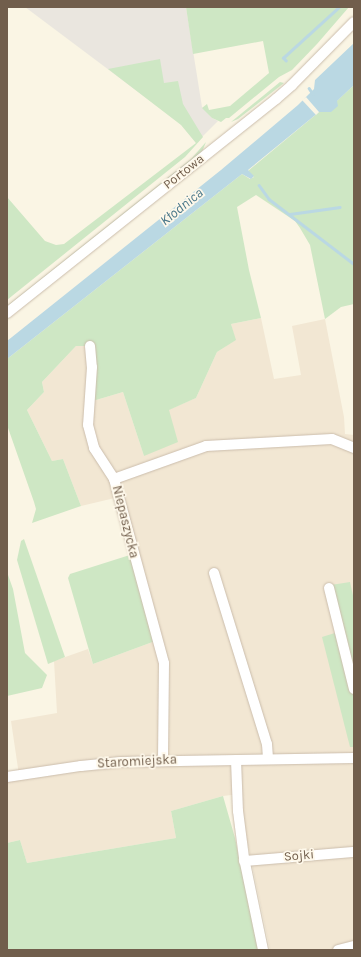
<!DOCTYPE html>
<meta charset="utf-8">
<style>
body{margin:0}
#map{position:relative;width:361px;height:957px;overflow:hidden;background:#faf5e4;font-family:Karla,sans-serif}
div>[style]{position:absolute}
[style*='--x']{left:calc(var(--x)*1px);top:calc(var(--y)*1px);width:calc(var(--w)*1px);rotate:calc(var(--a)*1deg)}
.residential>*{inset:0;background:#f2e7d3}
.industrial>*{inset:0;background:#eae6df}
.green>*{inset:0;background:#cee7c4}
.water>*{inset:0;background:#bad8e3}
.pier>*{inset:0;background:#faf5e4}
.stream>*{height:2.5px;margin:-1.25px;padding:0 1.25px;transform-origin:1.25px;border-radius:1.25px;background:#bad8e3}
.roads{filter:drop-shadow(0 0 1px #cbbdac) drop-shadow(0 0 1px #cbbdac)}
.minor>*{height:10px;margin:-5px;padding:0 5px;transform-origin:5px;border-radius:5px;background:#fff}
span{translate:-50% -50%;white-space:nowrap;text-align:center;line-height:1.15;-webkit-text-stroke:3.5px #fef8ea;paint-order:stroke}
.street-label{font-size:13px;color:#715e4c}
.water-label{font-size:14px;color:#4b788a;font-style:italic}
.frame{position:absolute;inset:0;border:8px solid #715e4c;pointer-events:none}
</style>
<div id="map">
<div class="residential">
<div style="clip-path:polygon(261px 318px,274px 379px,301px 375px,292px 326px,325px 319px,344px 417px,345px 434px,354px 435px,354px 950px,270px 950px,243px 822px,240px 794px,223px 796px,171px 811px,176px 838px,27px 863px,20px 840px,7px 843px,7px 777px,19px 775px,11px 721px,57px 713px,54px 661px,88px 649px,93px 664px,158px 640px,119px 497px,81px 506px,63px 459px,52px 461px,27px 410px,44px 392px,42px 382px,76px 346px,86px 346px,88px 367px,86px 403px,123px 392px,144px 456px,168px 410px,196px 398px,217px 352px,235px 340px,231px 324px)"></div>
</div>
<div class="industrial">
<div style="clip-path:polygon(25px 7px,186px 7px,202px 107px,212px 118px,218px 121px,196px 143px,181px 124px)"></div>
</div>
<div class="green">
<div style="clip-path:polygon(186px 7px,349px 7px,317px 44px,292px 70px,279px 77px,229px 118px,226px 118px,221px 122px,212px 118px,202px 108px,207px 104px,209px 110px,230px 106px,269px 73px,263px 41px,193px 54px)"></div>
<div style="clip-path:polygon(160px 59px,164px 83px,178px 81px,183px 104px,203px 137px,185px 157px,7px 300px,7px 197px,45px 241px,56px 245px,64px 244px,196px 143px,181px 125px,108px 69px)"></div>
<div style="clip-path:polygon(280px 82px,284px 83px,238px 119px,231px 122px)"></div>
<div style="clip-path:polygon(354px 85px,354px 304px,341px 307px,325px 319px,310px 245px,300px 228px,295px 221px,256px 195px,237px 207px,249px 270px,261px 318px,231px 324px,236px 340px,217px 352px,196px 398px,169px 410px,178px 442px,144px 456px,123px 392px,86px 403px,88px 367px,86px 346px,76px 346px,42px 382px,44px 392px,27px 410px,52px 461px,63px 459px,81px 506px,32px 523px,36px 509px,34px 502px,7px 425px,7px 359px,242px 174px,250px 179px,254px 177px,248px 171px,319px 112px,326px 111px)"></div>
<div style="clip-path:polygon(206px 142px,202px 152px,7px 308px,7px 306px,191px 159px)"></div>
<div style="clip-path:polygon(24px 539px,65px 657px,48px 664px,17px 560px,21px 541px)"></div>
<div style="clip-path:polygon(133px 554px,158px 640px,93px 664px,68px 578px,70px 574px)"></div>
<div style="clip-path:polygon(7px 572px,13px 589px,25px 653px,47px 675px,42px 688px,7px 696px)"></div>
<div style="clip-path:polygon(350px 582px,354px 600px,354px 678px,331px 585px)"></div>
<div style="clip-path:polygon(338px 632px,354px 697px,354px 747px,350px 747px,322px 637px)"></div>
<div style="clip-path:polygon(223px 796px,235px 838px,259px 950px,7px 950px,7px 843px,20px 840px,27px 863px,176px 838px,171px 811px)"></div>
</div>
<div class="water">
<div style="clip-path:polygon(354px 43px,354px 85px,337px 101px,338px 106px,331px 112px,319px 112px,248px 170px,254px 176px,251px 179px,242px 174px,7px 359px,7px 341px,221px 170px,298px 105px,314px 89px,315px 80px)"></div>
</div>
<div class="pier">
<div style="clip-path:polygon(306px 97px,319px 112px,316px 115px,302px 100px)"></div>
</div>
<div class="stream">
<div style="--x:286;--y:61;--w:4;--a:-135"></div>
<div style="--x:283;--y:58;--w:76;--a:-42.3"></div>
<div style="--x:309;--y:88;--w:7;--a:56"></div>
<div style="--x:259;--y:185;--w:17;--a:54"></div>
<div style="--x:269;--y:199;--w:107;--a:37.4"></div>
<div style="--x:290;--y:214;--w:50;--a:-8"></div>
</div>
<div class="roads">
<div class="minor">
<div style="--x:7;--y:313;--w:344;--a:-38.5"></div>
<div style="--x:276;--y:99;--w:21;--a:-41"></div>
<div style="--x:292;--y:85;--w:88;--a:-45.5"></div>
<div style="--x:90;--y:346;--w:21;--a:85"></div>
<div style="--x:92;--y:367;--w:58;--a:93.9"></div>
<div style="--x:88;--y:425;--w:24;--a:75"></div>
<div style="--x:94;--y:448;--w:37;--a:57"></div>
<div style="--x:114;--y:479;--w:191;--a:74.8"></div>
<div style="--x:164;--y:663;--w:97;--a:90.6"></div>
<div style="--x:114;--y:479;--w:98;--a:-19.7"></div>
<div style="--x:206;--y:446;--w:126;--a:-3.2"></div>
<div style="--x:332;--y:439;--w:24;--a:22"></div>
<div style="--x:214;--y:573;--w:179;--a:72.8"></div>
<div style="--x:267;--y:744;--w:15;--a:86"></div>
<div style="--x:329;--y:588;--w:104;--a:76.1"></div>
<div style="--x:236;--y:760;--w:51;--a:87.8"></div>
<div style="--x:238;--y:811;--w:47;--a:82.7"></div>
<div style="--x:244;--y:858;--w:94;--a:78.3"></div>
<div style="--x:7;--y:777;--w:75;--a:-8.5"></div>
<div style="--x:81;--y:766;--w:40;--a:-5.7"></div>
<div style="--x:121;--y:762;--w:233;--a:-1"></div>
<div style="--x:244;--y:861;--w:110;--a:-4.7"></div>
<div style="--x:338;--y:950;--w:16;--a:-14"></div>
</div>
</div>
<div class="street-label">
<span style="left:184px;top:172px;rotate:-38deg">Portowa</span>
<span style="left:125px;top:522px;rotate:76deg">Niepaszycka</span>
<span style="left:137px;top:762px;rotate:-3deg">Staromiejska</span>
<span style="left:299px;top:856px;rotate:-5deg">Sojki</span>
</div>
<div class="water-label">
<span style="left:182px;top:207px;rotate:-39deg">Kłodnica</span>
</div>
<div class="frame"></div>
</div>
